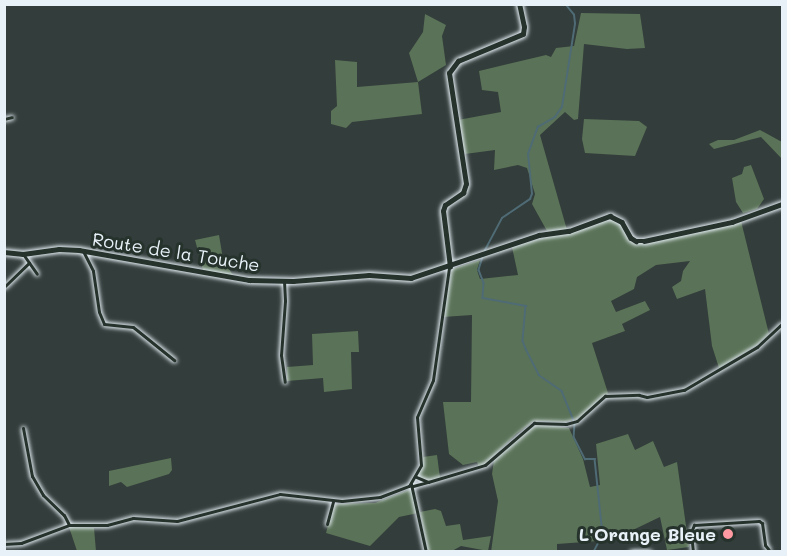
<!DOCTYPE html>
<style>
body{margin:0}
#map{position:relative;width:787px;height:556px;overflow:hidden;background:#333d3b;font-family:Mali,sans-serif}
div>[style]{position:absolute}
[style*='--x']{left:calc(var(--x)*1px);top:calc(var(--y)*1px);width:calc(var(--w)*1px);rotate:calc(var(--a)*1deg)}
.green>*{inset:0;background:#5a7257}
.stream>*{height:1.5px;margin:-0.75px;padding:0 0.75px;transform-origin:0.75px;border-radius:0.75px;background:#4f6b75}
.roads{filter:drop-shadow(0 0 2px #e8f1f8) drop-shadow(0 0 2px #e8f1f8)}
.street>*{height:3px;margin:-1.5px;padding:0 1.5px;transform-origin:1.5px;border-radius:1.5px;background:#26332d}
.secondary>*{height:4.5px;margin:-2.25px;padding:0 2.25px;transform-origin:2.25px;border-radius:2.25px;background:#26332d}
.dots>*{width:16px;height:16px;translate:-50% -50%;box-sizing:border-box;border:3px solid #26332d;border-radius:50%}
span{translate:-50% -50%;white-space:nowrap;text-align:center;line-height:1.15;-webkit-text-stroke:6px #26332d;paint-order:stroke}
.street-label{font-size:18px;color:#e8f1f8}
.poi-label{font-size:18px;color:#e8f1f8;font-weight:700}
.right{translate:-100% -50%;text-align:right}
.frame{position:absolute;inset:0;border:6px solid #e8f1f8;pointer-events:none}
</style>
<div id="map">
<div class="green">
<div style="clip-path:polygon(581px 13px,640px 14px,645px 48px,627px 49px,584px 44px,578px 119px,574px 120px,565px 112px,540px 135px,567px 230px,547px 231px,532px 204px,535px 194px,527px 168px,518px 165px,494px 170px,495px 150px,465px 154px,458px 120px,501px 112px,498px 92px,482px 90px,479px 71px,546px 55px,551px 57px,556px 48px,574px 46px)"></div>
<div style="clip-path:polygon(425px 14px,446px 25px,442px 36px,446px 65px,418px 82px,422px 114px,352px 122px,346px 128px,331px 124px,331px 111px,337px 106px,335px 60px,357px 62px,357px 87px,418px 82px,409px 53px,423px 32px)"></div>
<div style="clip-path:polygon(584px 119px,639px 121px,647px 127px,635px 156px,585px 153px,582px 139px)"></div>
<div style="clip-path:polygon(760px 130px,782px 142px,782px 159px,761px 137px,714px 149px,709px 144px,718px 140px,734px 140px)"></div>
<div style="clip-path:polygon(751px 165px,764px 199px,757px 209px,743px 213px,736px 202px,732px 178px,742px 174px,744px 167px)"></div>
<div style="clip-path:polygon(607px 219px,618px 221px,629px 240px,637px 243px,741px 221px,769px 334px,757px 345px,719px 368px,712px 346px,705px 289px,677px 299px,672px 287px,681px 281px,683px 271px,690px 261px,656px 265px,637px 277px,634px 289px,611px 301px,616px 312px,645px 301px,650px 310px,622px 324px,625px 331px,592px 343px,608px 393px,577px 419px,565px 422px,534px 421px,516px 434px,487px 463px,479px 467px,477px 462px,463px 465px,449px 454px,443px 402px,471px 402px,472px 315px,443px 317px,452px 269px,480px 260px,477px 270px,480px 279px,518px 275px,512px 247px)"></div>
<div style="clip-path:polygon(219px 235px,223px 259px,234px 277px,203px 270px,195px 240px)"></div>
<div style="clip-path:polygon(358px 331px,359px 352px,351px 352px,352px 389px,324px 392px,323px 378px,287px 381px,287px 367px,313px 365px,312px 334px)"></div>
<div style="clip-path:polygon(539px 424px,569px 428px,583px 459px,590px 487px,600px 485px,596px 444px,628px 434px,635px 450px,653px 441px,664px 467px,677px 462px,689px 547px,667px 550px,660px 517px,612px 540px,557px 544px,557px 551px,491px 552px,498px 501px,492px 474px,494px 460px,523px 432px)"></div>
<div style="clip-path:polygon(437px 455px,440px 478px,428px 481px,418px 476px,423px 457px)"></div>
<div style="clip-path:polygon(171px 458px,172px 470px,169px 474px,127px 487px,121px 482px,109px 486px,109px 471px)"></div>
<div style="clip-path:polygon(411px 489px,418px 513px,399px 517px,370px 546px,326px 533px,334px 504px,375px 503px)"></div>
<div style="clip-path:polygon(435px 509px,441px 511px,446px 526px,460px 524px,463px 540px,491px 536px,488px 551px,461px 546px,452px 551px,428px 551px,420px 512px)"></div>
<div style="clip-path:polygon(69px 527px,94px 528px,96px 551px,77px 551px)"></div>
</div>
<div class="stream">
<div style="--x:484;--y:252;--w:38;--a:-62"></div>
<div style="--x:502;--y:218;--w:34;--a:-34"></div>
<div style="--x:530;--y:199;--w:5;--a:-68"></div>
<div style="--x:532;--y:194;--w:40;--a:-95.7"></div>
<div style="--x:528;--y:154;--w:29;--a:-70"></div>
<div style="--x:538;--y:127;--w:20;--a:-30"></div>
<div style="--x:555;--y:117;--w:12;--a:-55"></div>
<div style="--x:562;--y:107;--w:84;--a:-81.1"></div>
<div style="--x:575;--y:24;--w:9;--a:-96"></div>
<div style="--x:574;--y:15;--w:14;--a:-129"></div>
<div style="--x:483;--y:257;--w:14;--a:107"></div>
<div style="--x:479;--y:270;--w:14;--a:69"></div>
<div style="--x:484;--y:283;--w:15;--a:94"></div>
<div style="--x:483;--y:298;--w:44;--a:10.5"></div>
<div style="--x:526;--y:306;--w:35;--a:95"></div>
<div style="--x:523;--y:341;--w:9;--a:69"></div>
<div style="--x:526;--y:349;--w:29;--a:63"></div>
<div style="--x:539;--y:375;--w:28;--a:35"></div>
<div style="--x:562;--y:391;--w:31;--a:68"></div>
<div style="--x:575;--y:424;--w:13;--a:94"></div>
<div style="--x:574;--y:437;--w:25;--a:63"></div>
<div style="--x:585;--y:459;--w:10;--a:0"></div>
<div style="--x:595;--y:459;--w:76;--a:84"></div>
<div style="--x:603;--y:535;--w:19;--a:118"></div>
</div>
<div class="roads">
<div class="street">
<div style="--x:4;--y:119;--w:8;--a:-14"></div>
<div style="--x:83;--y:251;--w:22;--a:63"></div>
<div style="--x:93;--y:271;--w:41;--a:81.7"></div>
<div style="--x:99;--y:312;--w:13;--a:67"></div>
<div style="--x:104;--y:324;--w:29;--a:6"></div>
<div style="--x:133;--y:327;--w:53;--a:38.8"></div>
<div style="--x:23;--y:254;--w:24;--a:55"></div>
<div style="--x:284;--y:281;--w:20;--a:87"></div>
<div style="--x:285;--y:301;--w:54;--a:94.2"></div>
<div style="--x:281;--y:355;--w:27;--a:82"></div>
<div style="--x:4;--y:287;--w:35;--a:-44"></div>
<div style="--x:23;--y:428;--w:49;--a:79.4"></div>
<div style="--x:32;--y:476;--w:22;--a:60"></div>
<div style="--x:43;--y:495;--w:29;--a:44"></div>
<div style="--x:64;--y:515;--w:11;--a:63"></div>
<div style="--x:428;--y:482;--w:59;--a:-16.6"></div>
<div style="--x:485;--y:465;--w:65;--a:-40.6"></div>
<div style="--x:534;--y:423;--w:32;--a:2"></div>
<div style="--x:566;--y:424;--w:11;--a:-15"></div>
<div style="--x:577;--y:421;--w:38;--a:-42"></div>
<div style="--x:605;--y:396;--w:34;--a:-2"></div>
<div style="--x:639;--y:395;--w:8;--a:14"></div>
<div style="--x:647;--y:397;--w:38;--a:-11"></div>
<div style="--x:684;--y:390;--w:85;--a:-30.5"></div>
<div style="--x:757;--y:347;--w:34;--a:-43"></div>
<div style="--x:411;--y:484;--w:70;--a:77.6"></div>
<div style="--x:413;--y:486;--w:16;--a:-15"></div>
<div style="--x:428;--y:482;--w:13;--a:-157"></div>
<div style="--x:327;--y:524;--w:24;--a:-75"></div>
<div style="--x:4;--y:544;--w:17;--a:-3"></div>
<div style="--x:21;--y:543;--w:51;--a:-20.6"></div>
<div style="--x:69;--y:525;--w:38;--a:0"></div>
<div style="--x:107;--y:525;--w:27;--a:-15"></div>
<div style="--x:133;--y:518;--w:44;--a:3.9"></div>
<div style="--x:177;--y:521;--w:106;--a:-14.7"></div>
<div style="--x:280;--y:494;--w:62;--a:6.4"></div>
<div style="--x:342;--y:501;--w:38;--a:-6"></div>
<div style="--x:380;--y:497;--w:31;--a:-21"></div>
<div style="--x:409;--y:486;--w:24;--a:-60"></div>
<div style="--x:421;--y:465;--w:48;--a:-94.8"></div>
<div style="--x:417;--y:417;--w:40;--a:-66.6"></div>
<div style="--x:433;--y:380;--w:113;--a:-81.9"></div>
<div style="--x:631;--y:552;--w:19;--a:0"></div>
<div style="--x:693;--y:552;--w:20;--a:-96"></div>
<div style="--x:691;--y:532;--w:8;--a:-67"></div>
<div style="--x:694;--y:525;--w:65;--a:-3.5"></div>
<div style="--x:759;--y:521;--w:4;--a:34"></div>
<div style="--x:762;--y:523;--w:22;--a:82"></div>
<div style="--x:765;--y:545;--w:6;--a:51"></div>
</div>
<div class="secondary">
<div style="--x:4;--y:252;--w:19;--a:6"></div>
<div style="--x:23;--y:254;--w:36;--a:-8"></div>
<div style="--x:59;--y:249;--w:20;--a:3"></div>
<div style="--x:79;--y:250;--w:173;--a:10"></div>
<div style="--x:249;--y:280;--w:44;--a:1.3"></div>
<div style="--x:293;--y:281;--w:76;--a:-4.5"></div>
<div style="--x:369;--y:275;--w:42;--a:4.1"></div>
<div style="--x:411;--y:278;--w:135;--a:-18.6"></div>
<div style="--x:539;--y:235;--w:30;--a:-8"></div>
<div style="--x:569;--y:231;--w:44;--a:-20.1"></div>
<div style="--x:610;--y:216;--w:13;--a:27"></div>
<div style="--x:622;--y:222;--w:18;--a:61"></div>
<div style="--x:631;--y:238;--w:6;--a:31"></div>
<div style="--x:636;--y:241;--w:8;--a:0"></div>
<div style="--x:644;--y:241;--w:90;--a:-12.2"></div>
<div style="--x:732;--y:222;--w:53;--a:-19.8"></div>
<div style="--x:450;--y:267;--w:56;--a:-97.1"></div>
<div style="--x:443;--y:211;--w:6;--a:-72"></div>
<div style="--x:445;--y:205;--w:22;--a:-34"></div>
<div style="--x:463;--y:193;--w:9;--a:-72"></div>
<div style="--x:466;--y:184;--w:112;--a:-98.7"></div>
<div style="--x:449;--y:73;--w:15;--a:-53"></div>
<div style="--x:458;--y:61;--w:70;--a:-22.6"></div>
<div style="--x:523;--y:34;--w:7;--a:-82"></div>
<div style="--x:524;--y:27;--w:24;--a:-102"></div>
</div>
</div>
<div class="dots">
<div style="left:728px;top:534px;background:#ff9aa2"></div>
</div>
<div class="street-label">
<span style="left:176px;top:252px;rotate:9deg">Route de la Touche</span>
</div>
<div class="poi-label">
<span class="right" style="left:716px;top:534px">L'Orange Bleue</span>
</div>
<div class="frame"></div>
</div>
